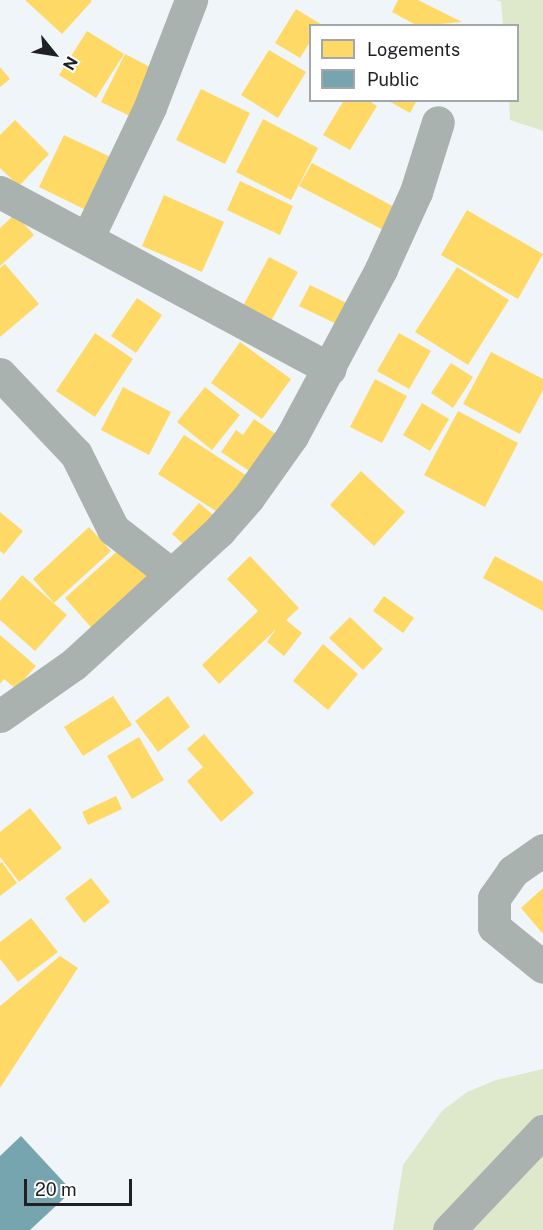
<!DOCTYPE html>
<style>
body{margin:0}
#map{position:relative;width:543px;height:1230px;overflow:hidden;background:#f0f5fa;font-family:"Public Sans",sans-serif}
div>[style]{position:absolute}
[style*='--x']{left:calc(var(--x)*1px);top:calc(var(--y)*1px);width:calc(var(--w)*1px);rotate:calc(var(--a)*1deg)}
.green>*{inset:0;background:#dde9ca}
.homes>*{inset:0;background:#ffd966}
.public>*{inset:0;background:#76a5af}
.minor>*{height:33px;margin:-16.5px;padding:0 16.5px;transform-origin:16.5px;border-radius:16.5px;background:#a9b2ae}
span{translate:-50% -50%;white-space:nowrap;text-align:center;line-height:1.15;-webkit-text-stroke:6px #fff;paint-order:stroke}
.legend{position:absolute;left:309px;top:24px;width:210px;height:78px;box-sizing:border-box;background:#fff;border:2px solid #a5a6a7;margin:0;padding:8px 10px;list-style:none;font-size:18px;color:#1e2023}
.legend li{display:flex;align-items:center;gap:12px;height:30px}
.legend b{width:30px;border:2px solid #a5a6a7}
.north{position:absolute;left:24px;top:24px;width:60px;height:60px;-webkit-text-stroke:4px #fff;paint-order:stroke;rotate:120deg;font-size:16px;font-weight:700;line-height:24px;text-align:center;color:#1e2023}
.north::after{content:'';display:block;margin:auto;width:21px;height:27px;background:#1e2023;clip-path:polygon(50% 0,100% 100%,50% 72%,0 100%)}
.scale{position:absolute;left:24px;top:1179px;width:108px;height:27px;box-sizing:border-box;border:3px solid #1e2023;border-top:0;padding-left:8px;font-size:18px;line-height:21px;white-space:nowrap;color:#1e2023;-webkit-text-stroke:4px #fff;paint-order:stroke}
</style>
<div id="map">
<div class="green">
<div style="clip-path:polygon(496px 0,543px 0,543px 131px,510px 120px,509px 101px,518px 100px,518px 26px,503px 25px,501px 2px)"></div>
<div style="clip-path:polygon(543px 1069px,543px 1230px,393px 1230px,403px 1165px,442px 1111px,467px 1092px,496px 1080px)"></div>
</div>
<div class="homes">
<div style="clip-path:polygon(25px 0,90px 0,92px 1px,62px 34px)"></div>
<div style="clip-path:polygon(398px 0,418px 0,462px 22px,418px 26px,392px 12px)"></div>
<div style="clip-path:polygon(296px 9px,324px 26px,310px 26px,310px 42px,300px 58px,275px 43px)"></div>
<div style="clip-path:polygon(87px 31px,124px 54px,96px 98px,59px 75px)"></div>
<div style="clip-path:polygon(269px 50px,306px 72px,278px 118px,241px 95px)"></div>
<div style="clip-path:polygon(125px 54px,154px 69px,130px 116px,101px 102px)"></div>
<div style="clip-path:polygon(0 67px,10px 79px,0 87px)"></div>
<div style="clip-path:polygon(201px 89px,250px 113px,225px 164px,176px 140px)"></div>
<div style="clip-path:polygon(344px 100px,368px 100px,377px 106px,350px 150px,323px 135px)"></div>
<div style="clip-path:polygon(387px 100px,417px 100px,410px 113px)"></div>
<div style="clip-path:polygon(263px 119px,318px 148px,291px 200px,236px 172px)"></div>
<div style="clip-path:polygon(15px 120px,49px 154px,19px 186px,0 168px,0 135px)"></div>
<div style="clip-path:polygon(64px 135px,119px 161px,94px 214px,39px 187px)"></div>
<div style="clip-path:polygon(312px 163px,402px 211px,391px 234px,299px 186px)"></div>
<div style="clip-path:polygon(240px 181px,293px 206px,280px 235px,227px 210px)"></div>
<div style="clip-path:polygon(164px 195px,224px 222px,202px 272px,142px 246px)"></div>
<div style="clip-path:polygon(467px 210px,543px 254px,518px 299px,441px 255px)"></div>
<div style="clip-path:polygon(15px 214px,34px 235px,0 266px,0 228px)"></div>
<div style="clip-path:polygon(269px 257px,298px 272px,271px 321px,243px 306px)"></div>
<div style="clip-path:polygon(5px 264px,39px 304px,0 337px,0 268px)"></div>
<div style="clip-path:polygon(457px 267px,509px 300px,468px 365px,415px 332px)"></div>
<div style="clip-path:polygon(310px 285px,357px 308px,347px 329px,299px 306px)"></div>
<div style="clip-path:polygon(137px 298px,162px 315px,136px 353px,111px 336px)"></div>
<div style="clip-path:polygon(95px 333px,133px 359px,95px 417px,56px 391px)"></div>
<div style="clip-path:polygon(399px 333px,431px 351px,409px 389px,377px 371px)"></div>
<div style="clip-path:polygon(240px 342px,291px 379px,262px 419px,211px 383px)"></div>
<div style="clip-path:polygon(491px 352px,543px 379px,543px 390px,520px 434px,463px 404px)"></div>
<div style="clip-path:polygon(451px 363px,473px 377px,453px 408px,431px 393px)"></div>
<div style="clip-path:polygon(375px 379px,407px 396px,382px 443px,350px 427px)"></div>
<div style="clip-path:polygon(123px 387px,171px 412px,149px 455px,101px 430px)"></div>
<div style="clip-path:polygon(205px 387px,240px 415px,212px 450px,177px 422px)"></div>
<div style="clip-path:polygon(422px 403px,449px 419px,430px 451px,403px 435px)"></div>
<div style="clip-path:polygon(458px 411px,518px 443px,485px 507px,424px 475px)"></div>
<div style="clip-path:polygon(254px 419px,283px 439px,258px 477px,221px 452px,236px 430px,243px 435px)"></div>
<div style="clip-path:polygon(184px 435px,252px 479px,219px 513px,158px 474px)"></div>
<div style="clip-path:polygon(361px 471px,405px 512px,374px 546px,330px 505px)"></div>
<div style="clip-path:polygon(199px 503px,218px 519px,191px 551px,172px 534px)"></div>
<div style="clip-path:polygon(0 512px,23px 531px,4px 554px,0 551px)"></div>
<div style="clip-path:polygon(89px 527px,111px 551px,54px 603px,33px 579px)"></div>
<div style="clip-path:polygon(123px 546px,154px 581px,96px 633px,65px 598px)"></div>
<div style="clip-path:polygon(250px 556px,299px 608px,286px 620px,302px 633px,284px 656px,267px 642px,276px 629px,219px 684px,202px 665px,258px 611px,227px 579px)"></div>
<div style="clip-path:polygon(495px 556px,543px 582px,543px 611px,483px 578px)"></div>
<div style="clip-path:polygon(22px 575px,67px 615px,35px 651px,0 620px,0 601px)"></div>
<div style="clip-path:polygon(384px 596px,414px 618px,403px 633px,373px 611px)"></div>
<div style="clip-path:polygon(350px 617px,383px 649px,363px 670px,329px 638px)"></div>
<div style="clip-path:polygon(0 635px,36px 666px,16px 689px,4px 679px,0 684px)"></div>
<div style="clip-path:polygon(323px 644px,358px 674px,328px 710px,293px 681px)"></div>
<div style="clip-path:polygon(113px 696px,132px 725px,83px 756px,64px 727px)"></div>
<div style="clip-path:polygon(168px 696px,190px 727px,158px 752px,135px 721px)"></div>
<div style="clip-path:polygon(204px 734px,254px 793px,221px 822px,187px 781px,203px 767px,187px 749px)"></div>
<div style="clip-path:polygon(139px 737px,164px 780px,132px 799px,107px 756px)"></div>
<div style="clip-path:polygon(116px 796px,122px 809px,88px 825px,82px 812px)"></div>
<div style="clip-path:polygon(30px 808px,62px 848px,19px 882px,0 857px,0 832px)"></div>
<div style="clip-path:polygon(2px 862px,17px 883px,0 896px,0 863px)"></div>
<div style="clip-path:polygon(91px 878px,110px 902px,84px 923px,65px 898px)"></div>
<div style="clip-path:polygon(543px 888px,543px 934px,521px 908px)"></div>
<div style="clip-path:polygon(31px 918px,58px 952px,18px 982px,0 959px,0 942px)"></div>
<div style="clip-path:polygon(60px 956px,78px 968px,0 1088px,0 1006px)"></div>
</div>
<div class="public">
<div style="clip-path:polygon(21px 1136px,72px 1191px,30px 1230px,0 1230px,0 1156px)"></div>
</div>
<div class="minor">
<div style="--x:0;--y:192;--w:374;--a:28.2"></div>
<div style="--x:88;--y:237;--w:144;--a:-64.5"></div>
<div style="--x:150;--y:107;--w:115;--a:-69"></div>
<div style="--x:0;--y:374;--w:110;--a:46.5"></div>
<div style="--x:76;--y:454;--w:84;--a:63.7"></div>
<div style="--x:113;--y:529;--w:73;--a:37.8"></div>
<div style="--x:0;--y:716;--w:90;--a:-35.1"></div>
<div style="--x:74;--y:664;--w:197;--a:-42.5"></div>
<div style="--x:219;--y:531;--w:44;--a:-48.7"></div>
<div style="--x:248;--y:498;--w:76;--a:-54.6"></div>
<div style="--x:292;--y:436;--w:189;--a:-61.9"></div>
<div style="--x:381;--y:269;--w:85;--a:-65.6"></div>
<div style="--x:416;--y:192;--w:73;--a:-72.6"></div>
<div style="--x:543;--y:850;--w:37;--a:145"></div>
<div style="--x:513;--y:871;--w:33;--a:125"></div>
<div style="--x:494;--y:898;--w:29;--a:90"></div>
<div style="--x:494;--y:927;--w:63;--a:39.2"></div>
<div style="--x:449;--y:1230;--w:137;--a:-46.5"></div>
</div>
<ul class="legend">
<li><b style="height:16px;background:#ffd966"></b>Logements</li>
<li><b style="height:16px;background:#76a5af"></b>Public</li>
</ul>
<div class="north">N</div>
<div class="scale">20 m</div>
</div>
